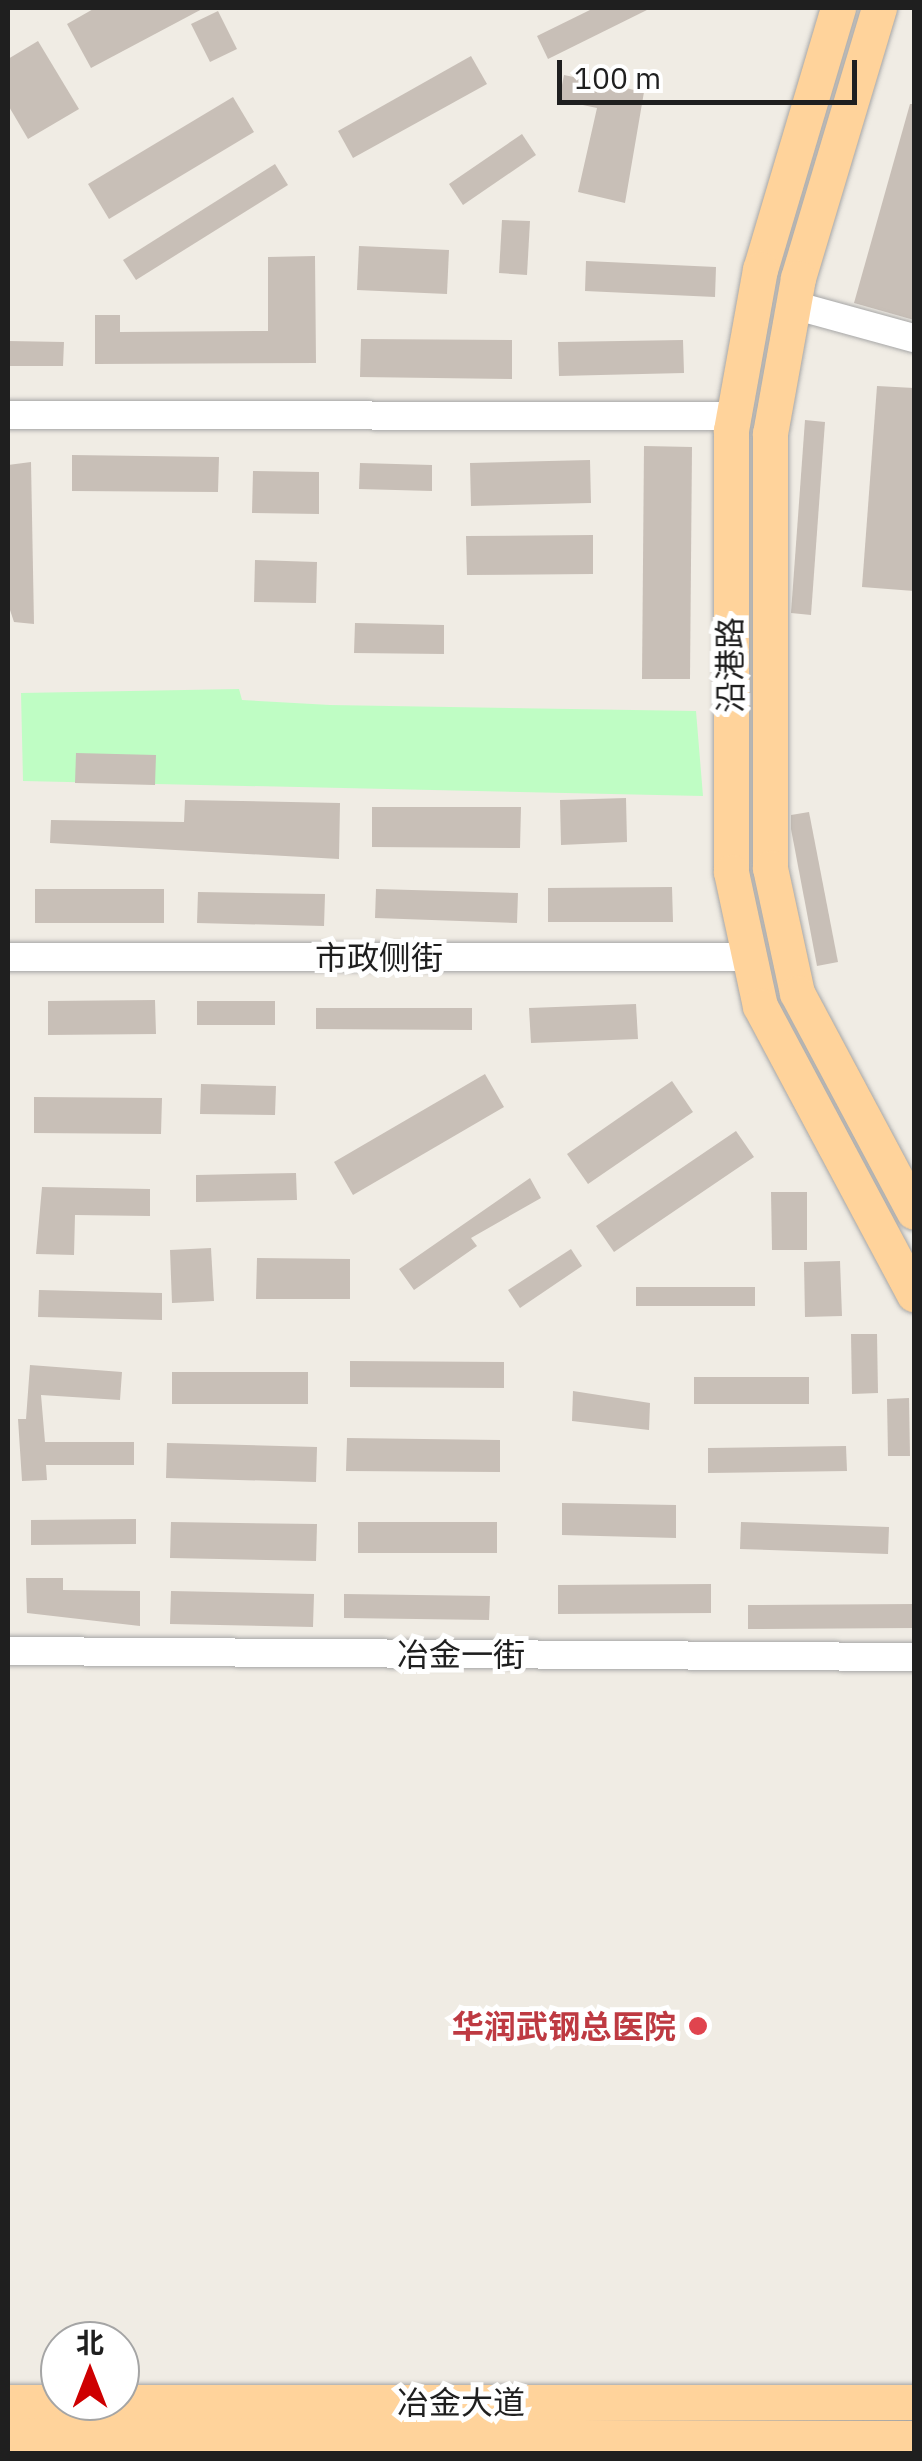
<!DOCTYPE html>
<meta charset="utf-8">
<style>
body{margin:0}
#map{position:relative;width:922px;height:2461px;overflow:hidden;background:#f0ece4;font-family:"IBM Plex Sans","Noto Sans SC",sans-serif}
div>[style]{position:absolute}
[style*='--x']{left:calc(var(--x)*1px);top:calc(var(--y)*1px);width:calc(var(--w)*1px);rotate:calc(var(--a)*1deg)}
.park>*{inset:0;background:#bffdc4}
.building>*{inset:0;background:#c8bfb7}
.roads{filter:drop-shadow(0 0 2px #a6a6a6) drop-shadow(0 0 2px #a6a6a6)}
.minor>*{height:28px;margin:-14px;padding:0 14px;transform-origin:14px;border-radius:14px;background:#fff}
.major>*{height:35px;margin:-17.5px;padding:0 17.5px;transform-origin:17.5px;border-radius:17.5px;background:#ffd39b}
.dots>*{width:28px;height:28px;translate:-50% -50%;box-sizing:border-box;border:5px solid #fff;border-radius:50%}
span{translate:-50% -50%;white-space:nowrap;text-align:center;line-height:1.15;-webkit-text-stroke:10px #fff;paint-order:stroke}
.street-label{font-size:32px;color:#1f1f1f}
.health-label{font-size:32px;color:#be3a42;font-weight:700}
.right{translate:-100% -50%;text-align:right}
.frame{position:absolute;inset:0;border:10px solid #1f1f1f;pointer-events:none}
.north{position:absolute;left:40px;top:2321px;width:100px;height:100px;box-sizing:border-box;background:#fff;border:2px solid #a5a5a5;border-radius:50%;rotate:0deg;font-size:28px;font-weight:700;line-height:40px;text-align:center;color:#1f1f1f}
.north::after{content:'';display:block;margin:auto;width:35px;height:45px;background:#ce0001;clip-path:polygon(50% 0,100% 100%,50% 72%,0 100%)}
.scale{position:absolute;left:557px;top:60px;width:300px;height:45px;box-sizing:border-box;border:5px solid #1f1f1f;border-top:0;padding-left:12px;font-size:30px;line-height:35px;white-space:nowrap;color:#1f1f1f;-webkit-text-stroke:8px #fff;paint-order:stroke}
</style>
<div id="map">
<div class="park">
<div style="clip-path:polygon(239px 689px,242px 700px,330px 705px,696px 711px,703px 796px,23px 781px,21px 693px)"></div>
</div>
<div class="building">
<div style="clip-path:polygon(95px 8px,204px 8px,91px 68px,67px 24px)"></div>
<div style="clip-path:polygon(594px 8px,651px 8px,548px 59px,537px 36px)"></div>
<div style="clip-path:polygon(218px 11px,237px 49px,210px 62px,191px 24px)"></div>
<div style="clip-path:polygon(38px 41px,79px 109px,28px 139px,8px 105px,8px 59px)"></div>
<div style="clip-path:polygon(471px 56px,487px 84px,353px 158px,338px 131px)"></div>
<div style="clip-path:polygon(564px 75px,644px 92px,625px 203px,578px 192px,597px 108px,559px 100px)"></div>
<div style="clip-path:polygon(233px 97px,254px 132px,109px 219px,88px 184px)"></div>
<div style="clip-path:polygon(910px 104px,914px 104px,914px 320px,854px 303px)"></div>
<div style="clip-path:polygon(522px 134px,536px 155px,463px 205px,449px 184px)"></div>
<div style="clip-path:polygon(275px 164px,288px 185px,136px 280px,123px 260px)"></div>
<div style="clip-path:polygon(502px 220px,530px 221px,527px 275px,499px 273px)"></div>
<div style="clip-path:polygon(359px 246px,449px 250px,447px 294px,357px 290px)"></div>
<div style="clip-path:polygon(315px 256px,316px 363px,95px 364px,95px 315px,120px 315px,120px 332px,268px 331px,268px 257px)"></div>
<div style="clip-path:polygon(586px 261px,716px 267px,715px 297px,585px 291px)"></div>
<div style="clip-path:polygon(361px 339px,512px 340px,512px 379px,360px 377px)"></div>
<div style="clip-path:polygon(683px 340px,684px 373px,559px 376px,558px 342px)"></div>
<div style="clip-path:polygon(8px 341px,64px 342px,63px 366px,8px 366px)"></div>
<div style="clip-path:polygon(877px 386px,914px 388px,914px 591px,862px 587px)"></div>
<div style="clip-path:polygon(805px 420px,825px 422px,811px 615px,791px 613px)"></div>
<div style="clip-path:polygon(644px 446px,692px 447px,690px 679px,642px 679px)"></div>
<div style="clip-path:polygon(72px 455px,219px 457px,218px 492px,72px 491px)"></div>
<div style="clip-path:polygon(590px 460px,591px 503px,471px 506px,470px 463px)"></div>
<div style="clip-path:polygon(31px 462px,34px 624px,14px 622px,8px 604px,8px 465px)"></div>
<div style="clip-path:polygon(360px 463px,432px 465px,432px 491px,359px 489px)"></div>
<div style="clip-path:polygon(253px 471px,319px 472px,319px 514px,252px 513px)"></div>
<div style="clip-path:polygon(593px 535px,593px 574px,467px 575px,466px 536px)"></div>
<div style="clip-path:polygon(255px 560px,317px 562px,316px 603px,254px 602px)"></div>
<div style="clip-path:polygon(355px 623px,444px 625px,444px 654px,354px 653px)"></div>
<div style="clip-path:polygon(76px 753px,156px 755px,155px 785px,75px 783px)"></div>
<div style="clip-path:polygon(626px 798px,627px 842px,561px 845px,560px 800px)"></div>
<div style="clip-path:polygon(185px 800px,340px 803px,339px 859px,50px 843px,51px 820px,184px 822px)"></div>
<div style="clip-path:polygon(372px 807px,521px 807px,520px 848px,372px 847px)"></div>
<div style="clip-path:polygon(809px 812px,838px 962px,817px 966px,791px 829px,791px 815px)"></div>
<div style="clip-path:polygon(672px 887px,673px 922px,548px 922px,548px 888px)"></div>
<div style="clip-path:polygon(35px 889px,164px 889px,164px 923px,35px 923px)"></div>
<div style="clip-path:polygon(376px 889px,518px 893px,517px 923px,375px 918px)"></div>
<div style="clip-path:polygon(198px 892px,325px 894px,324px 926px,197px 923px)"></div>
<div style="clip-path:polygon(155px 1000px,156px 1034px,48px 1035px,48px 1001px)"></div>
<div style="clip-path:polygon(197px 1001px,275px 1001px,275px 1025px,197px 1025px)"></div>
<div style="clip-path:polygon(636px 1004px,638px 1039px,531px 1043px,529px 1008px)"></div>
<div style="clip-path:polygon(316px 1008px,472px 1008px,472px 1030px,316px 1029px)"></div>
<div style="clip-path:polygon(485px 1074px,504px 1107px,353px 1195px,334px 1162px)"></div>
<div style="clip-path:polygon(672px 1081px,693px 1112px,588px 1184px,567px 1154px)"></div>
<div style="clip-path:polygon(201px 1084px,276px 1086px,275px 1115px,200px 1114px)"></div>
<div style="clip-path:polygon(34px 1097px,162px 1098px,161px 1134px,34px 1133px)"></div>
<div style="clip-path:polygon(736px 1131px,754px 1157px,614px 1252px,596px 1226px)"></div>
<div style="clip-path:polygon(296px 1173px,297px 1200px,196px 1202px,196px 1175px)"></div>
<div style="clip-path:polygon(530px 1178px,541px 1198px,471px 1238px,477px 1246px,414px 1290px,399px 1269px)"></div>
<div style="clip-path:polygon(42px 1187px,150px 1189px,150px 1216px,75px 1215px,74px 1255px,36px 1254px)"></div>
<div style="clip-path:polygon(771px 1192px,807px 1192px,807px 1250px,772px 1250px)"></div>
<div style="clip-path:polygon(211px 1248px,214px 1301px,172px 1303px,170px 1250px)"></div>
<div style="clip-path:polygon(571px 1249px,582px 1266px,520px 1308px,508px 1290px)"></div>
<div style="clip-path:polygon(257px 1258px,350px 1259px,350px 1299px,256px 1299px)"></div>
<div style="clip-path:polygon(840px 1261px,842px 1316px,805px 1317px,804px 1262px)"></div>
<div style="clip-path:polygon(636px 1287px,755px 1287px,755px 1306px,636px 1306px)"></div>
<div style="clip-path:polygon(39px 1290px,162px 1293px,162px 1320px,38px 1317px)"></div>
<div style="clip-path:polygon(851px 1334px,877px 1334px,878px 1393px,852px 1394px)"></div>
<div style="clip-path:polygon(350px 1361px,504px 1362px,504px 1388px,350px 1387px)"></div>
<div style="clip-path:polygon(30px 1365px,122px 1372px,120px 1400px,41px 1395px,45px 1442px,134px 1442px,134px 1465px,46px 1465px,47px 1480px,22px 1481px,18px 1419px,26px 1419px)"></div>
<div style="clip-path:polygon(172px 1372px,308px 1372px,308px 1404px,172px 1404px)"></div>
<div style="clip-path:polygon(694px 1377px,809px 1377px,809px 1404px,694px 1404px)"></div>
<div style="clip-path:polygon(573px 1391px,650px 1403px,649px 1430px,572px 1421px)"></div>
<div style="clip-path:polygon(909px 1398px,910px 1456px,888px 1456px,887px 1399px)"></div>
<div style="clip-path:polygon(347px 1438px,500px 1440px,500px 1472px,346px 1471px)"></div>
<div style="clip-path:polygon(167px 1443px,317px 1447px,316px 1482px,166px 1478px)"></div>
<div style="clip-path:polygon(846px 1446px,847px 1471px,708px 1473px,708px 1448px)"></div>
<div style="clip-path:polygon(562px 1503px,676px 1505px,676px 1538px,562px 1535px)"></div>
<div style="clip-path:polygon(136px 1519px,136px 1544px,31px 1545px,31px 1520px)"></div>
<div style="clip-path:polygon(171px 1522px,317px 1524px,316px 1561px,170px 1558px)"></div>
<div style="clip-path:polygon(358px 1522px,497px 1522px,497px 1553px,358px 1553px)"></div>
<div style="clip-path:polygon(741px 1522px,889px 1527px,888px 1554px,740px 1549px)"></div>
<div style="clip-path:polygon(26px 1578px,63px 1578px,63px 1590px,140px 1591px,140px 1626px,27px 1613px)"></div>
<div style="clip-path:polygon(711px 1584px,711px 1613px,558px 1614px,558px 1585px)"></div>
<div style="clip-path:polygon(171px 1591px,314px 1594px,313px 1627px,170px 1624px)"></div>
<div style="clip-path:polygon(344px 1594px,490px 1596px,489px 1620px,344px 1618px)"></div>
<div style="clip-path:polygon(914px 1604px,914px 1628px,748px 1629px,748px 1605px)"></div>
</div>
<div class="roads">
<div class="minor">
<div style="--x:793;--y:305;--w:125;--a:15.3"></div>
<div style="--x:8;--y:415;--w:726;--a:0.08"></div>
<div style="--x:8;--y:957;--w:742;--a:0"></div>
<div style="--x:8;--y:1651;--w:906;--a:0.38"></div>
</div>
<div class="major">
<div style="--x:838;--y:8;--w:272;--a:106.6"></div>
<div style="--x:760;--y:269;--w:164;--a:100.2"></div>
<div style="--x:731;--y:430;--w:442;--a:90"></div>
<div style="--x:731;--y:872;--w:137;--a:77.8"></div>
<div style="--x:760;--y:1006;--w:327;--a:61.9"></div>
<div style="--x:879;--y:8;--w:282;--a:106.7"></div>
<div style="--x:798;--y:278;--w:158;--a:100.2"></div>
<div style="--x:770;--y:433;--w:435;--a:90"></div>
<div style="--x:770;--y:868;--w:128;--a:77.8"></div>
<div style="--x:797;--y:993;--w:248;--a:61.9"></div>
<div style="--x:8;--y:2402;--w:906;--a:0"></div>
<div style="--x:8;--y:2435;--w:906;--a:0.19"></div>
</div>
</div>
<div class="dots">
<div style="left:698px;top:2026px;background:#e0444e"></div>
</div>
<div class="street-label">
<span style="left:730px;top:665px;rotate:-90deg">沿港路</span>
<span style="left:379px;top:957px">市政侧街</span>
<span style="left:461px;top:1654px">冶金一街</span>
<span style="left:461px;top:2402px">冶金大道</span>
</div>
<div class="health-label">
<span class="right" style="left:676px;top:2026px">华润武钢总医院</span>
</div>
<div class="frame"></div>
<div class="north">北</div>
<div class="scale">100 m</div>
</div>
